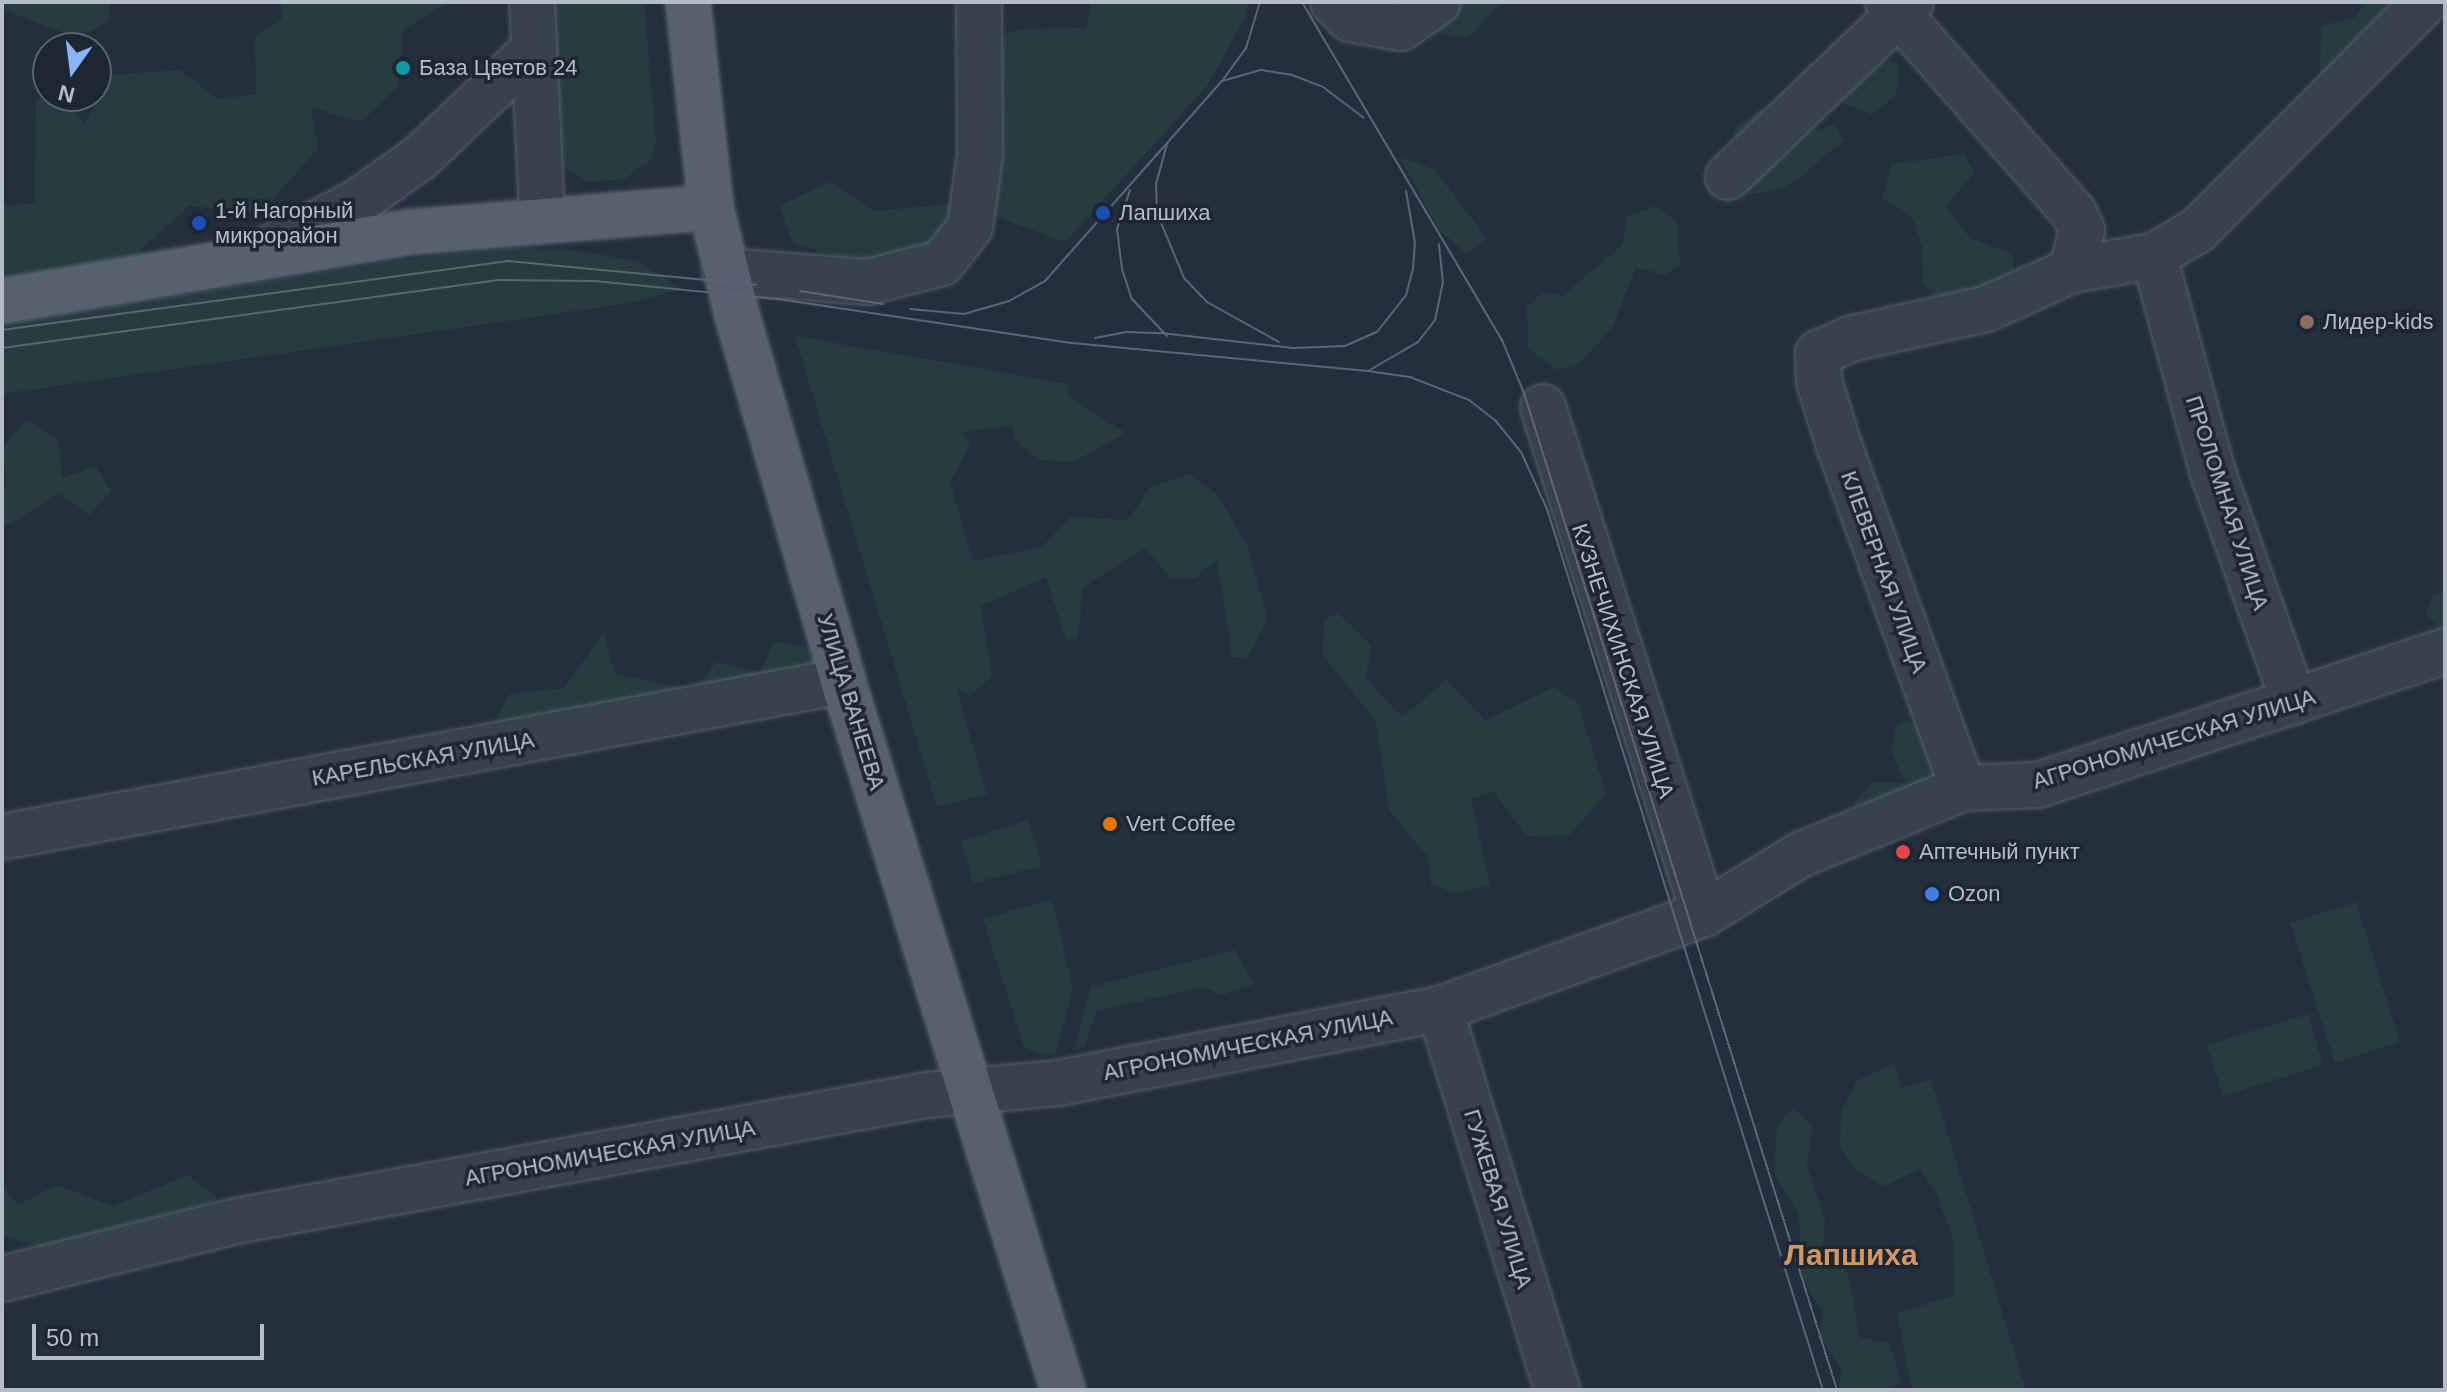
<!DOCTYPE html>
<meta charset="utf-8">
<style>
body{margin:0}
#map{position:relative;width:2447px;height:1392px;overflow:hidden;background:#242f3e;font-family:Helvetica,sans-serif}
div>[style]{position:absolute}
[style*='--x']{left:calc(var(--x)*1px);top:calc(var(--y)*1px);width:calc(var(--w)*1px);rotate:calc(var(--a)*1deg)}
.green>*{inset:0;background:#263c3f}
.roads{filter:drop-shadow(0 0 2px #565f6c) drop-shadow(0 0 2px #565f6c)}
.minor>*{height:44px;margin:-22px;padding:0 22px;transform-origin:22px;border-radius:22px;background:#38414e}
.major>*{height:44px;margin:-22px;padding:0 22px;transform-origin:22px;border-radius:22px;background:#56606e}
.tram>*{height:2px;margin:-1px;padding:0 1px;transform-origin:1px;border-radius:1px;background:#5a6575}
.dots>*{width:22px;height:22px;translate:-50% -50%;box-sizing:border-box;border:4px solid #1d2633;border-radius:50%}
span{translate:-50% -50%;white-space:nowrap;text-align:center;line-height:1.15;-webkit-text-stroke:7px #1d2633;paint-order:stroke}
.poi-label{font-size:22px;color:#b4bcc9}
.left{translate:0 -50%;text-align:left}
.street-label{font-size:22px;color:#b4bcc9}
.district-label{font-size:30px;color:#d59563;font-weight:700}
.frame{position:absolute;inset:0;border:4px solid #b4bcc9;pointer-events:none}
.north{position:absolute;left:32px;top:32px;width:80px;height:80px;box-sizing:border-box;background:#1d2633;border:2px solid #59626f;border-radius:50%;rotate:194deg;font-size:22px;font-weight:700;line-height:32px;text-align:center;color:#b4bcc9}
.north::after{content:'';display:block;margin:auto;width:28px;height:36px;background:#8ab4f8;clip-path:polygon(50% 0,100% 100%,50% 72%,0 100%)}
.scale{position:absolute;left:32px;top:1324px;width:232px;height:36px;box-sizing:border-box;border:4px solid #b4bcc9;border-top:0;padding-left:10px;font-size:24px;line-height:28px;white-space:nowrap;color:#b4bcc9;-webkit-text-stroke:6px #1d2633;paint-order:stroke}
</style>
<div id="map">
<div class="green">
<div style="clip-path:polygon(2px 2px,110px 2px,108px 22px,77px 38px,2px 9px)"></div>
<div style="clip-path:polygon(281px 2px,449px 2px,404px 29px,398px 86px,361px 122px,311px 107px,318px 148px,261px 213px,189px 206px,125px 264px,2px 282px,2px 206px,35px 203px,36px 99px,48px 92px,60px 96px,85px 125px,110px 75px,179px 70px,218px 99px,256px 94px,255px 38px,282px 18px)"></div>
<div style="clip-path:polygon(553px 2px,644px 2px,656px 143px,650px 161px,624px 179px,584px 182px,555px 158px)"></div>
<div style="clip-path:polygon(1091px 2px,1248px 2px,1246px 16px,1207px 86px,1065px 242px,990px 214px,993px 38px,1023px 29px,1086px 28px)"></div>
<div style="clip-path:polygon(1458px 2px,1502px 2px,1468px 38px,1426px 32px)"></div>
<div style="clip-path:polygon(2365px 2px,2445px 2px,2445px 11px,2434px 10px,2409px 36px,2362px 30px,2351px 96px,2339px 106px,2320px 71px,2321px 26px,2356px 17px)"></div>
<div style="clip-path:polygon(1867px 51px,1900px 65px,1896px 96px,1871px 114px,1845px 104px,1842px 76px)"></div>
<div style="clip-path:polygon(1761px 109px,1803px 133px,1835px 125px,1845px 140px,1787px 187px,1749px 195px,1731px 159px,1734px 128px)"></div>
<div style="clip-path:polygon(1964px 154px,1974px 173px,1946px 207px,1970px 238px,2013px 254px,2015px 288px,1963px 320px,1923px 284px,1922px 246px,1912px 217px,1882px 198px,1891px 164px)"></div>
<div style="clip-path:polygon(1400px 157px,1435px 170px,1487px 239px,1466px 254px,1437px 227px)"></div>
<div style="clip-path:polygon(830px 182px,874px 211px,970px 202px,939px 251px,879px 269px,793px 243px,779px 206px)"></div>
<div style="clip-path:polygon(1656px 206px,1677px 221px,1680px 265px,1664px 275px,1636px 267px,1612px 328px,1581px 362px,1557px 370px,1528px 348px,1527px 305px,1544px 292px,1563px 296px,1623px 244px,1626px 217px)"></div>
<div style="clip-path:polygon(512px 248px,572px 250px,638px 261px,682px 289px,630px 303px,2px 394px,2px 324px,414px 258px)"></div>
<div style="clip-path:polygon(795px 336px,1069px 384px,1067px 395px,1126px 433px,1073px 462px,1038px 460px,1012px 437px,1013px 425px,960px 433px,971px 442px,950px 483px,973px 561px,1042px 547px,1071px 517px,1128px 520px,1150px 487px,1189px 474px,1218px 495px,1247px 545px,1268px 620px,1246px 659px,1232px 657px,1217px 560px,1196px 578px,1171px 579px,1145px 548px,1083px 587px,1078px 639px,1066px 640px,1046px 577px,981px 606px,992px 676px,969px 696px,956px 687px,987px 794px,937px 807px)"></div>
<div style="clip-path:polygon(26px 420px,59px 440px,62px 478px,95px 466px,111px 491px,89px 515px,59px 494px,2px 529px,2px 488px,7px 485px,2px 448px)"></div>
<div style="clip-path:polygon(2445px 593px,2445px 634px,2444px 634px,2425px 612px,2434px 594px)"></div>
<div style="clip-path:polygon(1338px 613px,1371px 645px,1366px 678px,1402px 717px,1447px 680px,1485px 720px,1555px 687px,1578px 703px,1606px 794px,1569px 835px,1526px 836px,1494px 791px,1471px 799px,1490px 885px,1456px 893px,1431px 884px,1428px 857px,1389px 810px,1376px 721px,1323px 656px,1324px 620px)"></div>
<div style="clip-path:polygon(604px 632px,615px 674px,694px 691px,716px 662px,760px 672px,774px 642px,820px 649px,819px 677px,556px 750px,494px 721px,510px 694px,564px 688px)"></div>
<div style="clip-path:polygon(1909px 721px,1937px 736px,1932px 805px,1856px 815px,1854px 803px,1872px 783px,1905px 783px,1891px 751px,1897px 724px)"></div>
<div style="clip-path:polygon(1029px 820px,1042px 866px,973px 883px,961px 841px)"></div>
<div style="clip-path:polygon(1052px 899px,1073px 988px,1056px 1053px,1045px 1056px,1024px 1047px,983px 919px)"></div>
<div style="clip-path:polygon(2356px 902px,2400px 1042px,2335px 1063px,2290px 923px)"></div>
<div style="clip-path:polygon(1235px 950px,1254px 984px,1222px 995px,1202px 987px,1097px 1011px,1084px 1047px,1074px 1050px,1091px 987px)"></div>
<div style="clip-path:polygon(2308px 1014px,2323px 1065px,2223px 1096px,2207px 1045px)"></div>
<div style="clip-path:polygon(1894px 1063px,1902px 1088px,1931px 1079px,2026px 1390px,1912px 1390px,1897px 1313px,1954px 1295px,1953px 1240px,1937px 1194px,1920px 1169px,1884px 1186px,1855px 1170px,1840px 1147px,1841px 1112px,1857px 1081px)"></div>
<div style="clip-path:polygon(1794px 1108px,1813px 1125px,1807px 1166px,1825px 1220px,1822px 1258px,1848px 1273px,1860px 1337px,1889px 1344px,1902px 1381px,1888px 1390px,1839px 1390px,1841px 1368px,1819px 1336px,1824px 1313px,1802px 1280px,1799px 1215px,1774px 1174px,1777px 1126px)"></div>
<div style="clip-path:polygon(188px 1175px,217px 1197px,168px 1241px,50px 1248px,2px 1236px,2px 1185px,18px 1205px,57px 1185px,113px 1206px)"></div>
</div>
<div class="roads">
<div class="minor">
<div style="--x:532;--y:2;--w:216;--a:87.3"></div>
<div style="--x:1333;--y:2;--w:24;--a:45"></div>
<div style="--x:1350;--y:19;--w:52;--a:10"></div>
<div style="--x:1401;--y:28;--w:45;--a:-35.1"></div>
<div style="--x:1888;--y:2;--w:281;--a:48.6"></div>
<div style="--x:2074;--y:213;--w:19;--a:65"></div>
<div style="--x:2082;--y:230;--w:41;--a:104"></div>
<div style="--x:1728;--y:177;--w:253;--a:-43.7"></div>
<div style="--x:260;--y:253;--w:108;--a:-27.5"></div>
<div style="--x:356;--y:203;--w:80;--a:-35.3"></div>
<div style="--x:421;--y:157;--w:153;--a:-43.7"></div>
<div style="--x:2154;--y:256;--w:222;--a:74.8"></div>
<div style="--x:2212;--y:470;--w:246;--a:70.5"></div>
<div style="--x:725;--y:271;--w:143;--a:4.4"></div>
<div style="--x:868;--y:282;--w:76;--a:-14.4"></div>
<div style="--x:942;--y:263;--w:46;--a:-52.1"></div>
<div style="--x:970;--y:227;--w:74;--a:-82.2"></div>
<div style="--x:980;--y:154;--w:152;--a:-90.4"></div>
<div style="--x:1543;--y:407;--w:532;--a:72.38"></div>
<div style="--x:1963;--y:788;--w:361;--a:-109.9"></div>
<div style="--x:1840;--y:449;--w:71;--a:-107.2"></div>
<div style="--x:1819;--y:381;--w:28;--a:-92"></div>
<div style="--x:1818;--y:353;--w:39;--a:-23"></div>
<div style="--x:1854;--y:338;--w:135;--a:-12.4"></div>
<div style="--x:1986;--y:309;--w:94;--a:-24.4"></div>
<div style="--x:2072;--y:270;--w:83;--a:-9.7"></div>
<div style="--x:2154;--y:256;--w:51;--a:-30.6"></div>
<div style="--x:2198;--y:230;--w:322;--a:-45.1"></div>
<div style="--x:2;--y:837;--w:855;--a:-10.51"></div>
<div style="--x:1440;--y:1009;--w:399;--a:72.9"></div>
<div style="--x:2;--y:1279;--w:246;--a:-13.9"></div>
<div style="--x:241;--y:1220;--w:697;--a:-10.33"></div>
<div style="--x:927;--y:1095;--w:133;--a:-5.2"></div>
<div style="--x:1059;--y:1083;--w:388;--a:-11"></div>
<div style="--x:1440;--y:1009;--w:281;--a:-19.8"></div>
<div style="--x:1704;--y:914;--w:113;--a:-31.6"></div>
<div style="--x:1800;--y:855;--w:176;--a:-22.3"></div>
<div style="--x:1963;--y:788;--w:75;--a:-2.3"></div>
<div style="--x:2038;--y:785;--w:428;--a:-18.2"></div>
</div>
<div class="major">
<div style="--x:688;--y:2;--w:206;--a:83.6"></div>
<div style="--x:711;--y:207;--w:111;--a:76.5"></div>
<div style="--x:737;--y:315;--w:381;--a:73.8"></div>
<div style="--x:843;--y:681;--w:742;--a:72.76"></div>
<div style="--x:2;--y:301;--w:414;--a:-9.6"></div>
<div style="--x:410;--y:232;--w:302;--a:-4.7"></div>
</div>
</div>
<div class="tram">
<div style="--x:1302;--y:2;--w:393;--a:59.4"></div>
<div style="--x:1502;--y:340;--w:57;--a:67.5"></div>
<div style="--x:1524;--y:393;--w:1045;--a:72.57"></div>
<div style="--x:1222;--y:81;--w:41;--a:-15.8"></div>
<div style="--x:1261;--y:70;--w:31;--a:9"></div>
<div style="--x:1292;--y:75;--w:33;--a:21"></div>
<div style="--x:1323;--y:87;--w:51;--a:37.1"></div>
<div style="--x:1167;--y:144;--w:41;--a:105.4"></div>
<div style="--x:1156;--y:184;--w:29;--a:88"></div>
<div style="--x:1157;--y:213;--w:70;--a:67.4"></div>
<div style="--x:1184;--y:278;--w:33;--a:46"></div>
<div style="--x:1207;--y:302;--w:82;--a:29.1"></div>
<div style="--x:1130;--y:190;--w:41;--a:108.4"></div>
<div style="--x:1117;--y:229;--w:40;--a:82.9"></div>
<div style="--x:1122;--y:269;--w:32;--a:72"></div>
<div style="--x:1132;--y:299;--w:51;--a:46.6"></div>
<div style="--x:800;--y:291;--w:84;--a:8.9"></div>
<div style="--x:910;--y:309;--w:54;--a:5.3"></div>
<div style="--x:964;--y:314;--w:47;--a:-16.1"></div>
<div style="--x:1009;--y:301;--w:41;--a:-29.1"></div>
<div style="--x:1045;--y:281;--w:267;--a:-48.5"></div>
<div style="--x:1222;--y:81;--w:41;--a:-54"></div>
<div style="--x:1246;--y:48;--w:48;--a:-73.1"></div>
<div style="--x:2;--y:330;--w:511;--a:-7.77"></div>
<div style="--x:508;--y:261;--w:249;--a:5.5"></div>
<div style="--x:1095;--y:338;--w:33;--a:-11"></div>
<div style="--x:1127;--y:332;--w:34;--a:2"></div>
<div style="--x:1161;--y:333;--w:133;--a:6.5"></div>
<div style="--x:1293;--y:348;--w:52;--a:-2.2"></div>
<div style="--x:1345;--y:346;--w:35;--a:-24"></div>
<div style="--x:1377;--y:332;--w:47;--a:-51.9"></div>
<div style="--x:1406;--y:295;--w:27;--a:-75"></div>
<div style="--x:1413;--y:269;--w:26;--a:-86"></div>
<div style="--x:1415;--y:243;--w:53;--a:-99.8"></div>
<div style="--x:2;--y:348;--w:501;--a:-7.81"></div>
<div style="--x:498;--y:280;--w:97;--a:0.6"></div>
<div style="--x:595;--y:281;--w:190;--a:5.7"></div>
<div style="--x:784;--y:300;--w:291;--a:8.5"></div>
<div style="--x:1072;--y:343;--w:297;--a:5.4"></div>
<div style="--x:1368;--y:371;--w:42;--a:8.1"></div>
<div style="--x:1410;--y:377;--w:63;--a:21.3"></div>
<div style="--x:1469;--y:400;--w:33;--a:38"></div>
<div style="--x:1495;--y:420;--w:41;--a:50.9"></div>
<div style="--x:1521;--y:452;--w:63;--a:65.5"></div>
<div style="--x:1547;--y:509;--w:923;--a:72.61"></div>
<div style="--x:1368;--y:371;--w:58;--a:-30.1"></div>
<div style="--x:1418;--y:342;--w:28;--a:-52"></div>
<div style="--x:1435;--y:320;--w:38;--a:-78"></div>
<div style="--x:1443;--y:283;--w:39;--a:-96"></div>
</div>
<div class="dots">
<div style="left:403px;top:68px;background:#0f9aa8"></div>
<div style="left:1103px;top:213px;background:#1a4fb4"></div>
<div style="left:199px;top:223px;background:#1a4fb4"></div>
<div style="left:2307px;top:322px;background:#8d6e63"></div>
<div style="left:1110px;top:824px;background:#e8710a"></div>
<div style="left:1903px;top:852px;background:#e0444e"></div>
<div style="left:1932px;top:894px;background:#3f7fe0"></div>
</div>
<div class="poi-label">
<span class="left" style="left:419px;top:68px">База Цветов 24</span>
<span class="left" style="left:215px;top:223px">1-й Нагорный<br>микрорайон</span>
<span class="left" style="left:1119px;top:213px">Лапшиха</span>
<span class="left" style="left:2323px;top:322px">Лидер-kids</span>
<span class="left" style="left:1126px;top:824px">Vert Coffee</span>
<span class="left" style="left:1919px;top:852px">Аптечный пункт</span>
<span class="left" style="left:1948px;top:894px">Ozon</span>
</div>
<div class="street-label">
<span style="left:2227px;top:503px;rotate:72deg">ПРОЛОМНАЯ УЛИЦА</span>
<span style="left:1884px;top:572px;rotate:70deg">КЛЕВЕРНАЯ УЛИЦА</span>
<span style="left:1623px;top:661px;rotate:72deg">КУЗНЕЧИХИНСКАЯ УЛИЦА</span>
<span style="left:851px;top:702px;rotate:73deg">УЛИЦА ВАНЕЕВА</span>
<span style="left:2174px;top:739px;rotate:-17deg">АГРОНОМИЧЕСКАЯ УЛИЦА</span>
<span style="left:423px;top:759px;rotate:-10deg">КАРЕЛЬСКАЯ УЛИЦА</span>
<span style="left:1248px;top:1045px;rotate:-11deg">АГРОНОМИЧЕСКАЯ УЛИЦА</span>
<span style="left:610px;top:1153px;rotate:-10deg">АГРОНОМИЧЕСКАЯ УЛИЦА</span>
<span style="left:1498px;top:1199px;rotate:73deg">ГУЖЕВАЯ УЛИЦА</span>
</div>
<div class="district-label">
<span style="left:1851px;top:1255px">Лапшиха</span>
</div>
<div class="frame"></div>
<div class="north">N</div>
<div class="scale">50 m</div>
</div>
